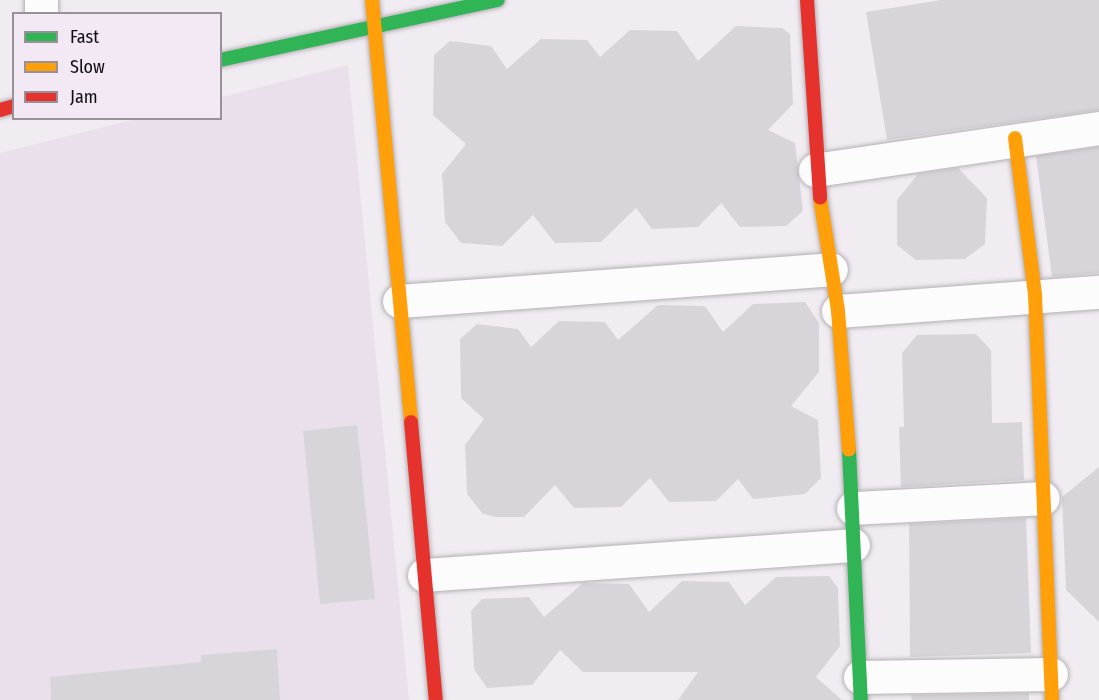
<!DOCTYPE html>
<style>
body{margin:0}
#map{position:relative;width:1099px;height:700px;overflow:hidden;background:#f1ecf2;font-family:"Fira Sans Condensed",sans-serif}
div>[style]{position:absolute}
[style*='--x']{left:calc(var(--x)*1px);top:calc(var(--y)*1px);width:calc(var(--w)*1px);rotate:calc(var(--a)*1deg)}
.built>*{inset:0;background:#e9e0ec}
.building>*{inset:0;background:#d8d5da}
.roads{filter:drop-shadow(0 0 2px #b4b0b5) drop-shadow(0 0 2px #b4b0b5)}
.street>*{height:33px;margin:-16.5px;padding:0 16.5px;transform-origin:16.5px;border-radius:16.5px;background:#fdfcfd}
.fast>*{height:14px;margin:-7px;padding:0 7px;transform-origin:7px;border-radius:7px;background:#30b455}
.slow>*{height:14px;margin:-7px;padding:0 7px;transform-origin:7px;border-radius:7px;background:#ff9f0a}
.jam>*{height:14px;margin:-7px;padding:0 7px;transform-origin:7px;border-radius:7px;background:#e5322d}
span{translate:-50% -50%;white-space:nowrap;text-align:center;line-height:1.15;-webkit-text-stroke:4.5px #f2e9f5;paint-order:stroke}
.legend{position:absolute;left:12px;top:12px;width:210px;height:108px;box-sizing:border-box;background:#f2e9f5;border:2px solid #98919a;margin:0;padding:8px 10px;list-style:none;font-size:18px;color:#100d11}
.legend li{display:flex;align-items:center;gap:12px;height:30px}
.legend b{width:30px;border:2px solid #98919a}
</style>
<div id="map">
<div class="built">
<div style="clip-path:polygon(348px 65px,409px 700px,0 700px,0 153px,136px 119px,220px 118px,221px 97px)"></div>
</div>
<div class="building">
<div style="clip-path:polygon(941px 0,1099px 0,1099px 110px,887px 140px,866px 12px)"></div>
<div style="clip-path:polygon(736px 26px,782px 28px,790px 34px,793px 104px,768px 130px,795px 143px,803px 211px,786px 226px,740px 227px,721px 203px,698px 227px,652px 229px,636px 208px,601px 242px,555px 243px,533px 215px,502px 246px,461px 243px,445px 222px,442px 174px,466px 144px,433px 115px,434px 55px,450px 41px,491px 46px,507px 69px,541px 39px,587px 40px,600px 57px,630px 30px,677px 31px,698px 61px)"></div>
<div style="clip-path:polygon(1099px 147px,1099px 273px,1052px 277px,1036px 156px)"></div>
<div style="clip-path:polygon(958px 168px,987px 198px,985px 244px,965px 259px,916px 260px,897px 245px,897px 200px,918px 174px)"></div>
<div style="clip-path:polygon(805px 302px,819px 323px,819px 372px,791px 406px,818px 420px,821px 478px,805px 494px,753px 499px,738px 479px,716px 501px,669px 502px,650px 478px,621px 507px,574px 508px,555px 485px,524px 517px,496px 517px,483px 514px,467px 494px,465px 445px,484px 419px,461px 398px,460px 339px,477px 324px,518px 329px,531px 347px,559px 321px,605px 322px,618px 340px,658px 305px,705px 306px,723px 332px,753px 304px)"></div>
<div style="clip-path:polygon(976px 334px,991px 350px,992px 423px,1022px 422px,1024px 480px,901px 487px,899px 427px,904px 427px,902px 353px,917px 335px)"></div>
<div style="clip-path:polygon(357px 425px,375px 599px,320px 604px,303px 431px)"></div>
<div style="clip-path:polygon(1099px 467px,1099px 622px,1066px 590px,1062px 497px)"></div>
<div style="clip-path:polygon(1026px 518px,1031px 653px,910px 657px,909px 524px)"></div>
<div style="clip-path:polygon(829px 576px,838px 588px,840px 646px,816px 677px,842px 700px,678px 700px,698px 672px,583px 672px,560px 650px,532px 685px,487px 688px,474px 669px,471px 611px,482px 599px,529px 597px,544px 617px,583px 583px,629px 584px,649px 612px,682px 581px,729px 582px,745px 605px,776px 577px)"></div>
<div style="clip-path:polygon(277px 649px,280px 700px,51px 700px,50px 677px,201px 662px,201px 655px)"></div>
<div style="clip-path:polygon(1029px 693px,1029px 700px,912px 700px,911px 695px)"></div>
</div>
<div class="roads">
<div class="street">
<div style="--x:41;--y:0;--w:14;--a:90"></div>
<div style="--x:815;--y:170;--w:287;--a:-8.4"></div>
<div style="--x:399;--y:301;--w:433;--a:-4.2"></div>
<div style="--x:838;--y:311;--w:262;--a:-4.2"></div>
<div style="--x:853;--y:508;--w:190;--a:-3"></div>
<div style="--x:424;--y:575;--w:430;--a:-4"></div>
<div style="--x:860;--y:677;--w:191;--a:-0.9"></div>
</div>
<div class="fast">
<div style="--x:220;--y:60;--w:284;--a:-12.2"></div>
<div style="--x:849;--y:450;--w:250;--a:87.3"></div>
</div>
<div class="slow">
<div style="--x:372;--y:0;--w:424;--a:84.7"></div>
<div style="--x:1015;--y:138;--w:158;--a:82.7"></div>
<div style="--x:1035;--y:295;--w:405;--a:87.6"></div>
<div style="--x:820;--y:198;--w:114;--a:80.9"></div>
<div style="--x:838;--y:311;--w:139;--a:85.5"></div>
</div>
<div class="jam">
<div style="--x:807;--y:0;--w:198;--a:86.2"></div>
<div style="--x:0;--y:110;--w:15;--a:-16"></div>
<div style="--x:411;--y:422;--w:279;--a:84.9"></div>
</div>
</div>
<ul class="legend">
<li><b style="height:8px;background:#30b455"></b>Fast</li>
<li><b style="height:8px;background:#ff9f0a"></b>Slow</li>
<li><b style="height:8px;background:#e5322d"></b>Jam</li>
</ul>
</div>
